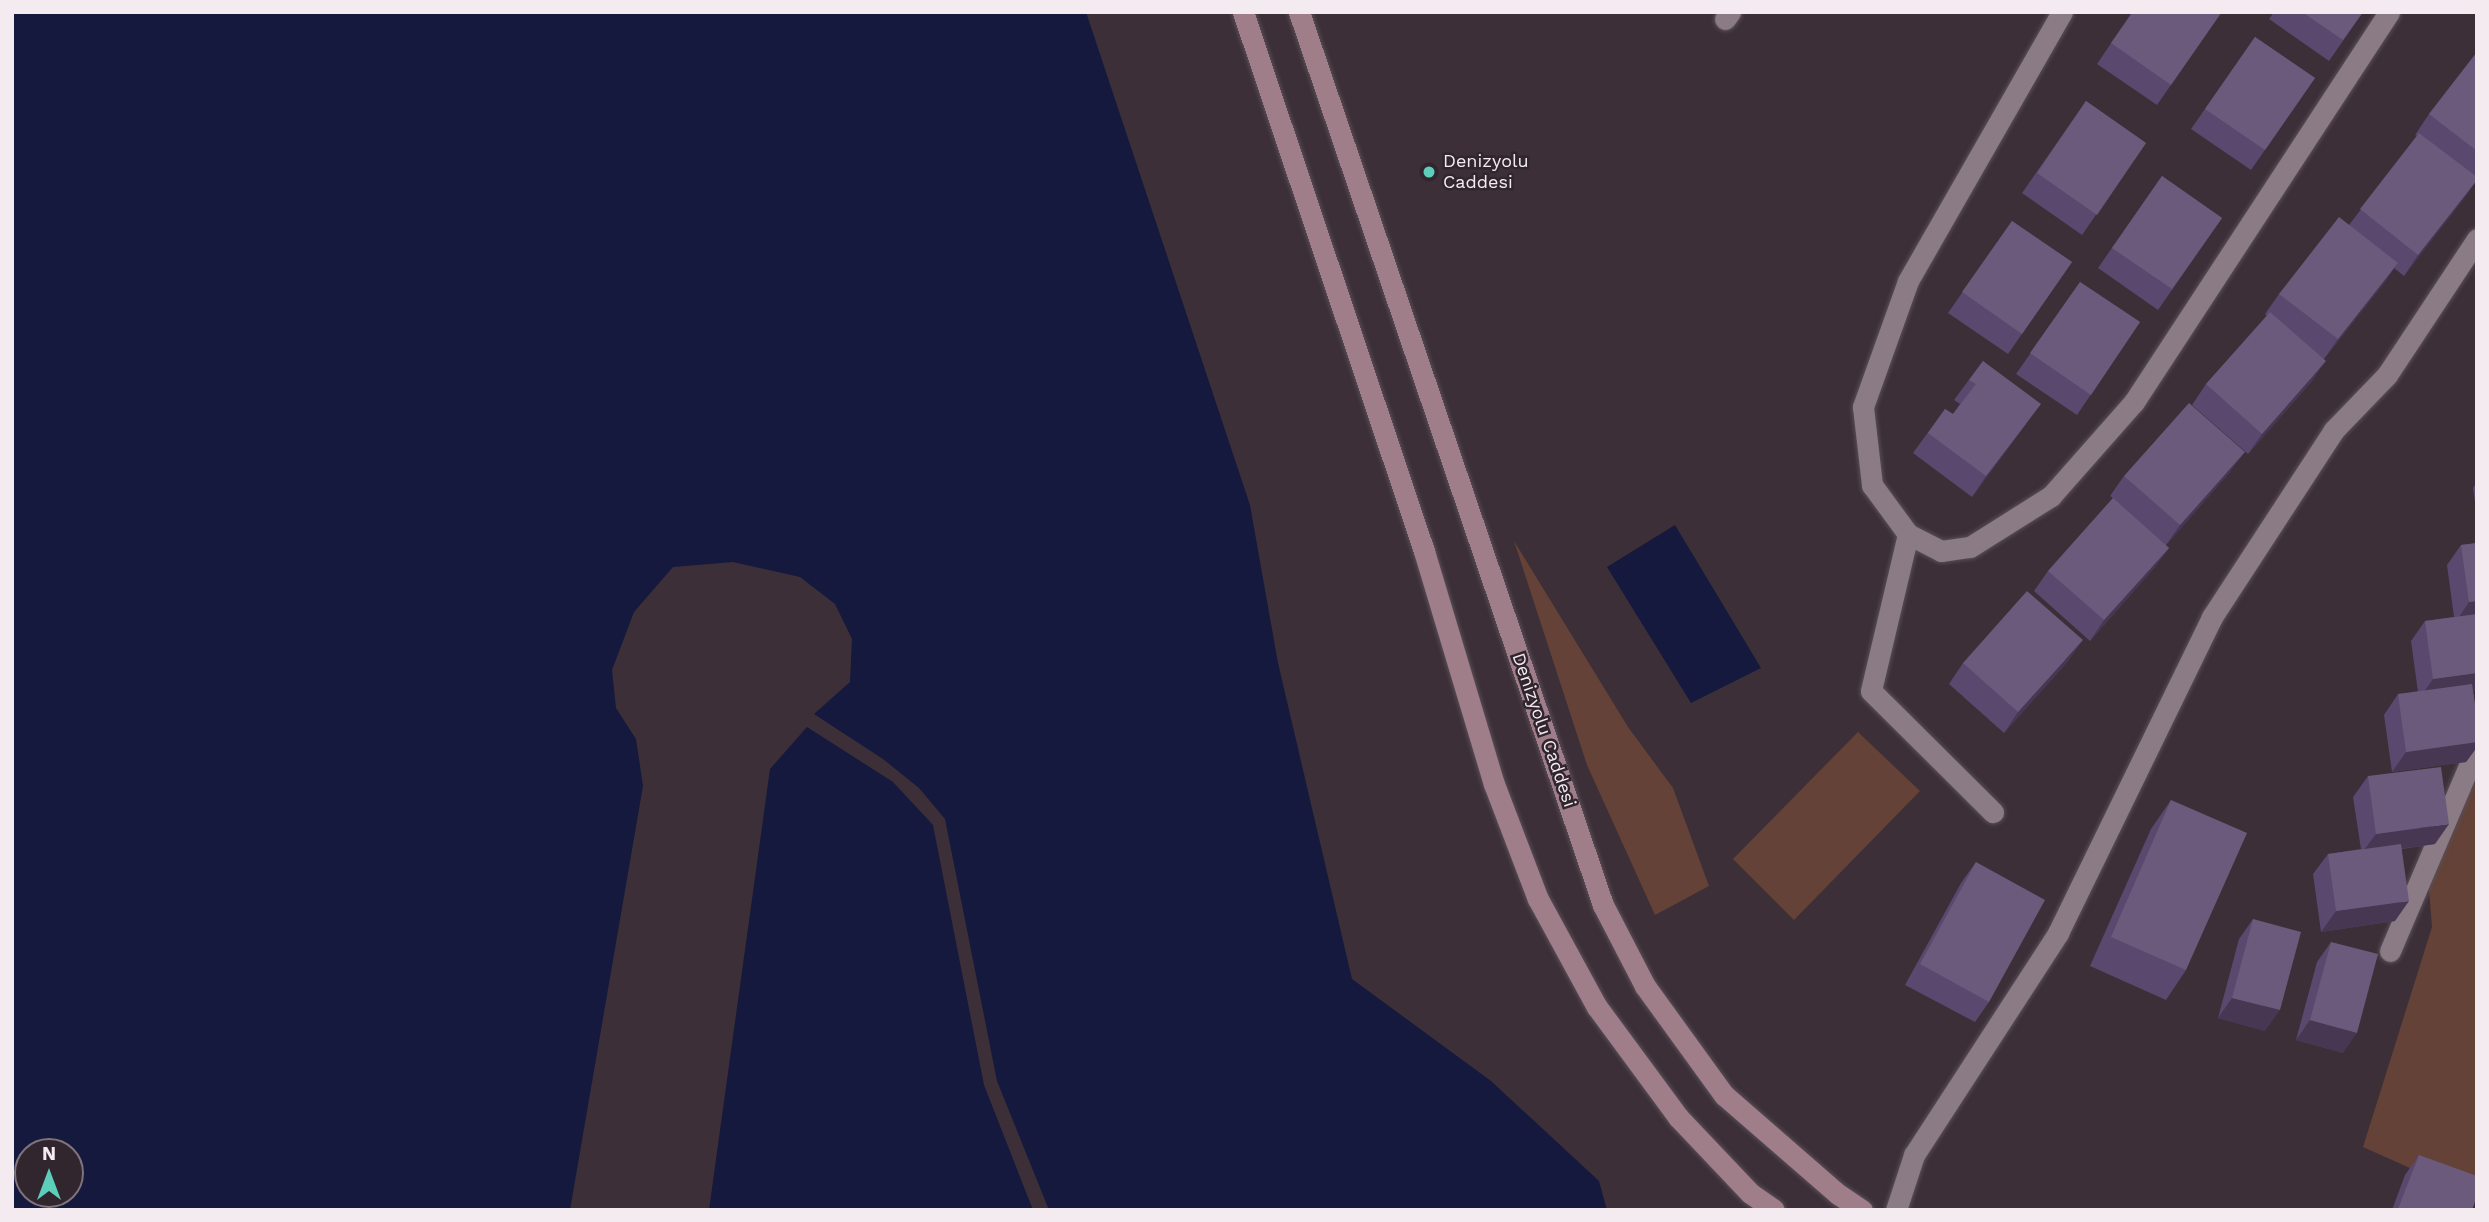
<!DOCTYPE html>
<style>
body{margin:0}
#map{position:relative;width:2489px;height:1222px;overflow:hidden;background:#3c2f38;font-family:"Work Sans",sans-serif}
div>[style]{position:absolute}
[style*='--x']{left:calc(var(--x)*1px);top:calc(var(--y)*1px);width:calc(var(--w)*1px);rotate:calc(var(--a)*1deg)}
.green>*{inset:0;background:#644237}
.water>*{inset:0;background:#14193d}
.roads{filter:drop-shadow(0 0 2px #594e56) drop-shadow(0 0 2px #594e56)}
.street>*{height:21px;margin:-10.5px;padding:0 10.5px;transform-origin:10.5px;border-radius:10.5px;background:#8a7b85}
.secondary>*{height:21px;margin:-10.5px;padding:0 10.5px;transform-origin:10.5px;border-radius:10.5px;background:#9f7e89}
.wall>*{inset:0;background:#5b486e}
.shaded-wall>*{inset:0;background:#473752}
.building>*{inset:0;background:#6b5a7c}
.dots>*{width:19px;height:19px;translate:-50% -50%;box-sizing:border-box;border:4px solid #31252e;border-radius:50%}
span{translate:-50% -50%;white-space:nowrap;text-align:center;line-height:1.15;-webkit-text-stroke:5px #31252e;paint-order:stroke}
.poi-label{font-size:18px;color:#f4ebf1}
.left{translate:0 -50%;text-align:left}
.street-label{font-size:18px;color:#f4ebf1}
.frame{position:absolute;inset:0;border:14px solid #f4ebf1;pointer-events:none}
.north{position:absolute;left:14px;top:1138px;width:70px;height:70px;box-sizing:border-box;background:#31252e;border:2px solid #7f747c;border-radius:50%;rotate:0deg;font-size:19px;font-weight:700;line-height:28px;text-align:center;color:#f4ebf1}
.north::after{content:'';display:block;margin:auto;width:24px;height:32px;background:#5dceb9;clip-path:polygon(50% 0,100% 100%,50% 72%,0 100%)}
</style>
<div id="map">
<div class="green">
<div style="clip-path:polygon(1514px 541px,1628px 727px,1673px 788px,1709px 886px,1655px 915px,1587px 765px)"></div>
<div style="clip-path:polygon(1858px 732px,1920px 791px,1794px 920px,1733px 859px)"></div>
<div style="clip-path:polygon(2477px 747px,2477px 1198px,2363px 1147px,2432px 927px,2427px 865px)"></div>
</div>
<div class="water">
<div style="clip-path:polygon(evenodd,12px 12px,1086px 12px,1250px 505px,1278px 663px,1352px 979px,1491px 1081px,1599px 1181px,1607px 1210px,1049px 1210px,997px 1081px,945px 819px,919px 788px,883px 759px,814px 714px,850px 682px,852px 639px,835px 604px,800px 577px,733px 562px,673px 567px,634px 612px,612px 670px,616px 708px,636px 739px,643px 786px,570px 1210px,12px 1210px,12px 12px,28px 1152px,70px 1152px,70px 1194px,28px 1194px,28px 1152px)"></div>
<div style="clip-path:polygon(1675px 525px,1761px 668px,1691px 703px,1607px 567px)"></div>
<div style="clip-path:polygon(807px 727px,893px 782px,933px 825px,984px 1085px,1033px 1210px,709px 1210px,770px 769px)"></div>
</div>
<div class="roads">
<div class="street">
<div style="--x:2062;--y:12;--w:310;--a:119.8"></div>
<div style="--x:1908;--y:281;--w:134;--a:109.7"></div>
<div style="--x:1863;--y:407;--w:79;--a:83.4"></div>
<div style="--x:1872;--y:485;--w:61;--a:53.7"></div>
<div style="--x:1908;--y:534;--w:37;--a:27"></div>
<div style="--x:1941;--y:551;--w:29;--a:-8"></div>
<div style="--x:1970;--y:547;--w:96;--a:-32.2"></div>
<div style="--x:2051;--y:496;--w:125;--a:-48.6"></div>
<div style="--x:2134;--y:402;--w:466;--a:-56.8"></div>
<div style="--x:1725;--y:19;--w:9;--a:-54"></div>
<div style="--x:1908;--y:534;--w:161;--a:103.3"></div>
<div style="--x:1871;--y:691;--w:172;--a:44.8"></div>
<div style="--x:2390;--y:951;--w:222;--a:-66.9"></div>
<div style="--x:1896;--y:1210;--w:58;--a:-71.9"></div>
<div style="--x:1914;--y:1155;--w:265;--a:-57"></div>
<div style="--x:2058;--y:933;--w:352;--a:-64"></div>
<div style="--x:2212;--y:617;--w:223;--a:-56.9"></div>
<div style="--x:2334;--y:430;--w:76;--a:-46.1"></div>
<div style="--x:2387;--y:375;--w:163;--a:-56.5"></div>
</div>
<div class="secondary">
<div style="--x:1243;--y:12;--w:569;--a:71.44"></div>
<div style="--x:1424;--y:551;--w:243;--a:73.3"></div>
<div style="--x:1494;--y:784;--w:123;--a:69.1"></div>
<div style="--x:1538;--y:899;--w:123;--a:61.4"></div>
<div style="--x:1597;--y:1007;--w:137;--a:53.6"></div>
<div style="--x:1678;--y:1117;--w:105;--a:46.5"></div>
<div style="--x:1750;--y:1193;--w:29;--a:35"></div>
<div style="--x:1299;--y:12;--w:943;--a:71.2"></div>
<div style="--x:1603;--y:905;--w:91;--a:62.6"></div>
<div style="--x:1645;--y:986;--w:135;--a:54.1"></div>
<div style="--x:1724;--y:1095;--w:151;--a:41"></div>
<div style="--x:1838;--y:1194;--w:29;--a:34"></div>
</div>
</div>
<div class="wall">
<div style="clip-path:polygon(2132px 12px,2221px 13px,2157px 105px,2097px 64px)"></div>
<div style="clip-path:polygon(2274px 12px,2363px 12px,2329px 61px,2269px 19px)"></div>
<div style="clip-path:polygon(2255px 37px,2315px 78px,2251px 170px,2191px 129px)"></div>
<div style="clip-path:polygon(2477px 52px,2477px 176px,2476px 177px,2477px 180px,2404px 276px,2394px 268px,2384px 283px,2324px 359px,2312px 381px,2248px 454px,2192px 405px,2206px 384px,2267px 316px,2265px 314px,2279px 294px,2349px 225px,2417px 136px,2415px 135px,2429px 114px)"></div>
<div style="clip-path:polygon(2086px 101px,2146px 143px,2082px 235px,2022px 193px)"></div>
<div style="clip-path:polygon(2162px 176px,2222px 218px,2158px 310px,2098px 268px)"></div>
<div style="clip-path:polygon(2012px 221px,2072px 262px,2008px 354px,1948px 313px)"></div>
<div style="clip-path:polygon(2080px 282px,2140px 322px,2077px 415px,2016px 374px)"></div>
<div style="clip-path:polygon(1983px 361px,2026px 424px,1972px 497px,1913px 453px,1945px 409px,1953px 414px,1960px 404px,1954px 400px)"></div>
<div style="clip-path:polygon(2230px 472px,2166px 545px,2169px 548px,2154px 568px,2090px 641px,2034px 591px,2048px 571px,2113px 498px,2110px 496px,2124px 476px)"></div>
<div style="clip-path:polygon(2477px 482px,2477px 516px,2473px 488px)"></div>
<div style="clip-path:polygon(2477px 543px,2473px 692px,2477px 747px,2466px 762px,2392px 772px,2384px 715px,2398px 694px,2418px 692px,2411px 641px,2425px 621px,2454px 617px,2447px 565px,2461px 545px)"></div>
<div style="clip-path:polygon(2069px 660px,2004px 733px,1949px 684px,1963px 663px)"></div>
<div style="clip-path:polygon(2368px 776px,2435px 844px,2402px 849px,2395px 921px,2321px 932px,2313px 874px,2328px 854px,2361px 849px,2353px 797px)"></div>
<div style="clip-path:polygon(2171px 800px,2186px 970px,2166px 1000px,2090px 966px,2151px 829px)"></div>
<div style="clip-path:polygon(1976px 862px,1989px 1002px,1975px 1022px,1905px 985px,1961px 883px)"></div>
<div style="clip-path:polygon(2253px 919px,2265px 1031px,2218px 1018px,2239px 939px)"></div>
<div style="clip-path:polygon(2331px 942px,2343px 1053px,2296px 1040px,2317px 962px)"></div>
<div style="clip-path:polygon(2419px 1155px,2472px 1210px,2392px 1210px,2405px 1175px)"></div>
</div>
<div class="shaded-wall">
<div style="clip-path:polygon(2477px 180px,2464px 199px,2404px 276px,2418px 255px)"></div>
<div style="clip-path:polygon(2398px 263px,2384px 283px,2324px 359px,2338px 339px)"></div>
<div style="clip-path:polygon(2326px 361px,2312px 381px,2248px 454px,2262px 434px)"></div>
<div style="clip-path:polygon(2041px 404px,2026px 424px,1972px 497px,1986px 476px)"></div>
<div style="clip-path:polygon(2245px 452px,2230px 472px,2166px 545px,2180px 525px)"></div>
<div style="clip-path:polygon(2169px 548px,2154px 568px,2090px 641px,2104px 620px)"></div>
<div style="clip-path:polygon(2477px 601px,2477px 619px,2455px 623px,2469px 602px)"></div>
<div style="clip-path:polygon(2083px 640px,2069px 660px,2004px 733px,2018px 712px)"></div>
<div style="clip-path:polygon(2477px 673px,2477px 691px,2419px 699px,2433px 679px)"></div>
<div style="clip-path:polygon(2477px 742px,2477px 747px,2466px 762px,2392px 772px,2406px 752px)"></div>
<div style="clip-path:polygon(2449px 824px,2435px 844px,2361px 854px,2376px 834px)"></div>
<div style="clip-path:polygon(2409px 901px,2395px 921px,2321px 932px,2336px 911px)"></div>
<div style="clip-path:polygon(2232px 998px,2280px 1010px,2265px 1031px,2218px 1018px)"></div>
<div style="clip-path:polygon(2310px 1020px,2357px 1033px,2343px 1053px,2296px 1040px)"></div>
</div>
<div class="building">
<div style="clip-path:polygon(2133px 12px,2219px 12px,2221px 13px,2171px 85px,2111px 43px)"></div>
<div style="clip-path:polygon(2302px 12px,2363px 12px,2343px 40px)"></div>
<div style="clip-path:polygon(2255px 37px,2315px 78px,2265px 150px,2205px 109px)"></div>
<div style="clip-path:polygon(2477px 52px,2477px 151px,2429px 114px)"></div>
<div style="clip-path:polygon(2086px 101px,2146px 143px,2097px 215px,2037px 173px)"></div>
<div style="clip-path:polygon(2419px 133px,2477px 177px,2477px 180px,2418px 255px,2360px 209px)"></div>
<div style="clip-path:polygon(2162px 176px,2222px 218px,2172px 289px,2112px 248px)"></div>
<div style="clip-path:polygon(2339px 217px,2398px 263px,2338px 339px,2279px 294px)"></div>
<div style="clip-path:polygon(2012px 221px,2072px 262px,2022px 334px,1962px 292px)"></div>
<div style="clip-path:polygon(2080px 282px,2140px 322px,2091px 395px,2030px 353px)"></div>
<div style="clip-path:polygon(2270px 312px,2326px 361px,2262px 434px,2206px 384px)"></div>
<div style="clip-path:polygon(1983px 361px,2041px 404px,1986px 476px,1928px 433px,1945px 409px,1953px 414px,1976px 384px,1969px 380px)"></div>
<div style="clip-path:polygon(2189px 403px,2245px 452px,2180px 525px,2124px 476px)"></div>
<div style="clip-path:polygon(2113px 498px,2169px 548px,2104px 620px,2048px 571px)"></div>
<div style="clip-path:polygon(2477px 543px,2477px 601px,2469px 602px,2461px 545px)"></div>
<div style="clip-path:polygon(2027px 591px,2083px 640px,2018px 712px,1963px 663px)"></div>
<div style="clip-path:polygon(2477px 614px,2477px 673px,2433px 679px,2425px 621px)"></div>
<div style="clip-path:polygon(2472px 684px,2477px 717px,2477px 742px,2406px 752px,2398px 694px)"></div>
<div style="clip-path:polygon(2441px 767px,2449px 824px,2376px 834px,2368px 776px)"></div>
<div style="clip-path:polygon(2171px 800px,2247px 833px,2186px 970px,2111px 937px)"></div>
<div style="clip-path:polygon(2401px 844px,2409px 901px,2336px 911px,2328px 854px)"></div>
<div style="clip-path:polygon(1976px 862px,2045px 900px,1989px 1002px,1920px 964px)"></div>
<div style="clip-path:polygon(2253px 919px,2301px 932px,2280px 1010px,2232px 998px)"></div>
<div style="clip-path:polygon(2331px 942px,2378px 954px,2357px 1033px,2310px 1020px)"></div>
<div style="clip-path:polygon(2419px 1155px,2477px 1176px,2477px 1196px,2472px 1210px,2398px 1209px)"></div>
</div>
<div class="dots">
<div style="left:1429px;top:172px;background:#5dceb9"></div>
</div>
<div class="poi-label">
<span class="left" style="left:1443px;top:172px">Denizyolu<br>Caddesi</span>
</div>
<div class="street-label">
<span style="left:1544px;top:730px;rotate:71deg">Denizyolu Caddesi</span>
</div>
<div class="frame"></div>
<div class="north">N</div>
</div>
